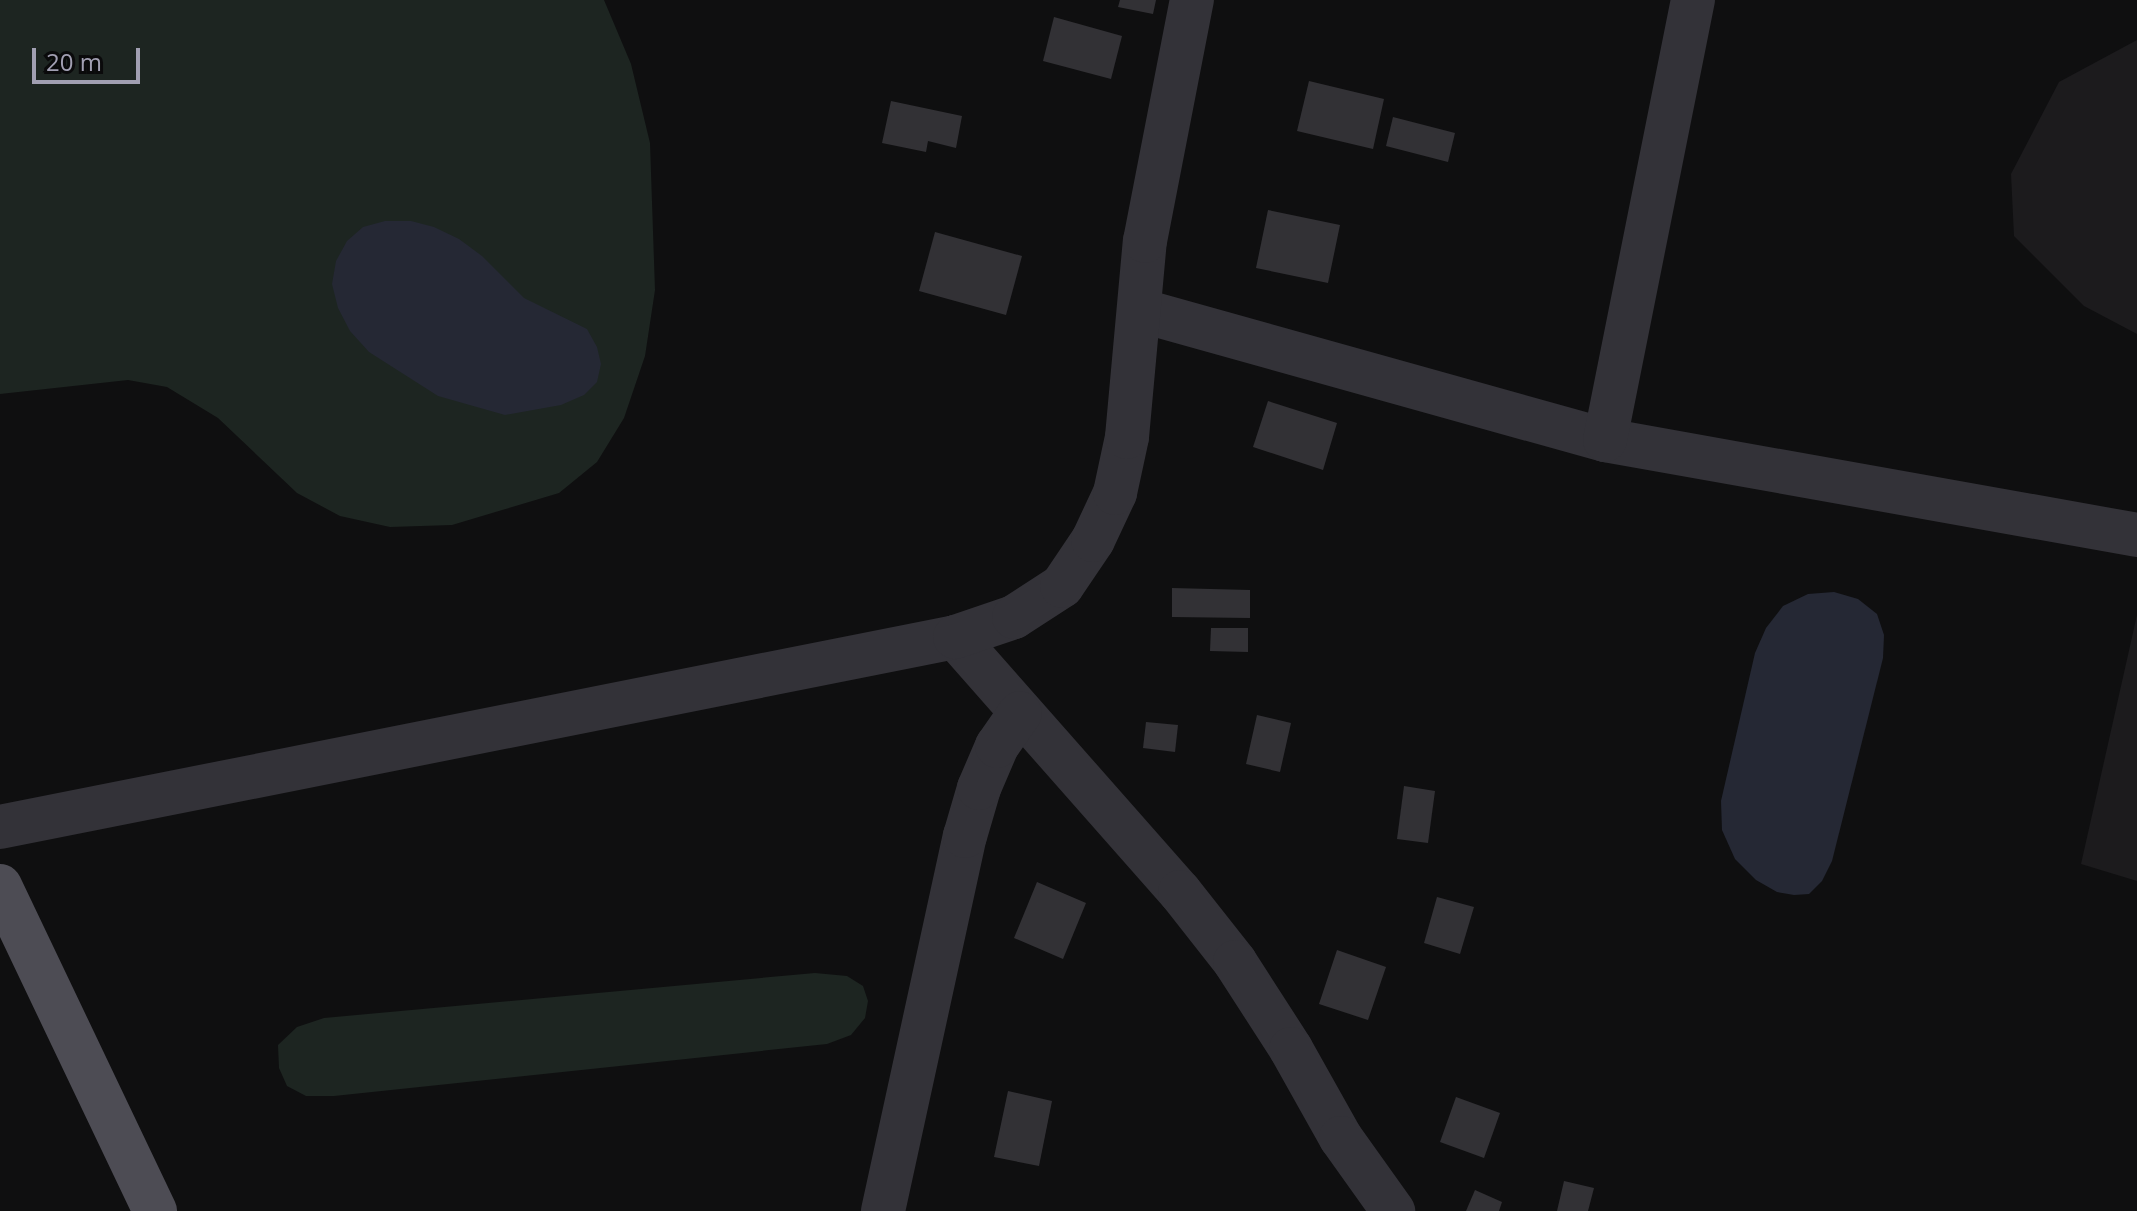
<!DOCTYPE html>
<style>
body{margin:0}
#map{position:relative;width:2137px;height:1211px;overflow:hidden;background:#0f0f10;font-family:"Open Sans",sans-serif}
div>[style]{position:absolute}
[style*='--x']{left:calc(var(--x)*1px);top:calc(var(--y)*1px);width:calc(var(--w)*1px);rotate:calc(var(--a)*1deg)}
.built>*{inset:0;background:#1c1b1d}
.green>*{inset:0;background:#1d2521}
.water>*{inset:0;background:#252834}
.building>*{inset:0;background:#323135}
.minor>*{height:44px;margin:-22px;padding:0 22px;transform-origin:22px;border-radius:22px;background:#333238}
.major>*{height:44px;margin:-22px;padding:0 22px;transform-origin:22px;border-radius:22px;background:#4d4c54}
span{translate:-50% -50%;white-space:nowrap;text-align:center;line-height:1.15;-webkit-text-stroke:7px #0a0a0b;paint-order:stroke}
.scale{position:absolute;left:32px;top:48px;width:108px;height:36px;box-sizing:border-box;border:4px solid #a19fb2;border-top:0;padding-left:10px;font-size:24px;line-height:28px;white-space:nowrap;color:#a19fb2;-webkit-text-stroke:6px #0a0a0b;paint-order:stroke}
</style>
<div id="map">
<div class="built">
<div style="clip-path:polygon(2137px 40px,2137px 334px,2084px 306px,2014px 236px,2011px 174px,2059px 82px)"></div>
<div style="clip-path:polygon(2137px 615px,2137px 881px,2081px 864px)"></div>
</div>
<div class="green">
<div style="clip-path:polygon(0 0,604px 0,631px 64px,650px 143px,655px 290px,645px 356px,624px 418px,597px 462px,559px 493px,452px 525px,390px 527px,340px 516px,297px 493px,218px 418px,167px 387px,128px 380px,0 394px)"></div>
<div style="clip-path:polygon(815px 973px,847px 976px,863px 986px,868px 1001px,865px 1018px,851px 1035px,827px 1044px,334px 1096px,306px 1096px,287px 1086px,279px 1068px,278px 1045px,297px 1027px,324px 1018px)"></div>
</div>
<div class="water">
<div style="clip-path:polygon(385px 221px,411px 221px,434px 227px,459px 239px,482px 256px,524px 298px,587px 329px,597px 347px,601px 364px,597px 382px,584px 395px,561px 405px,505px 415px,438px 396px,369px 352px,350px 331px,338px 308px,332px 284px,336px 261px,347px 241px,363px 227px)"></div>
<div style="clip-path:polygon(1834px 592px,1858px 599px,1877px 614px,1884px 635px,1883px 658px,1832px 861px,1822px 881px,1809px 894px,1794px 895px,1777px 892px,1756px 880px,1735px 859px,1722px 830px,1721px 801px,1755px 653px,1766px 628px,1783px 606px,1808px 594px)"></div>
</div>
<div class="building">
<div style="clip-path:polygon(1120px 0,1156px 0,1153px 14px,1118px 7px)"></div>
<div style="clip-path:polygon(1054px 17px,1122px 36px,1111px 79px,1043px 61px)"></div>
<div style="clip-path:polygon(1309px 81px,1384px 99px,1373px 149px,1297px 131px)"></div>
<div style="clip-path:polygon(891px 101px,962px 116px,956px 148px,928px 141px,926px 152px,882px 143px)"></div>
<div style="clip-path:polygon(1393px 117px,1455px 133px,1448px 162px,1386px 146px)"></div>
<div style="clip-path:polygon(1268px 210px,1340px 225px,1328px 283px,1256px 268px)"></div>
<div style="clip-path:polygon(935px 232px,1022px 256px,1006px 315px,919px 291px)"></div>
<div style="clip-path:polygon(1268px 401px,1337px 423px,1323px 470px,1253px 447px)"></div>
<div style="clip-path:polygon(1172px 588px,1250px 590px,1250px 618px,1172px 617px)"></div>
<div style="clip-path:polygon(1211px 628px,1248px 628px,1248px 652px,1210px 651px)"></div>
<div style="clip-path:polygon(1257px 715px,1291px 723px,1280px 772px,1246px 764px)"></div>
<div style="clip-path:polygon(1146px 722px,1178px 725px,1175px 752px,1143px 748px)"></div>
<div style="clip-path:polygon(1404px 786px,1435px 791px,1428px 843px,1397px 839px)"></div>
<div style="clip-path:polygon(1037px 882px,1086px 903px,1063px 959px,1014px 938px)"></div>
<div style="clip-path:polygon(1437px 897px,1474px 907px,1460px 954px,1424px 943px)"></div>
<div style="clip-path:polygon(1337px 950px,1386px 967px,1368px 1020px,1319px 1004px)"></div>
<div style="clip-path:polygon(1008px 1091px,1052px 1101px,1039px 1166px,994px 1157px)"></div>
<div style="clip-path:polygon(1456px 1097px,1500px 1113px,1484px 1158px,1440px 1142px)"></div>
<div style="clip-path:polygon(1564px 1181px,1594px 1188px,1588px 1211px,1557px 1211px)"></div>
<div style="clip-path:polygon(1475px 1190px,1502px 1202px,1499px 1211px,1466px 1211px)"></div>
</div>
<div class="minor">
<div style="--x:1139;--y:310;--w:484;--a:15.6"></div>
<div style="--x:1605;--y:440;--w:540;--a:10.12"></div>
<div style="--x:1605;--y:440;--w:449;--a:-78.7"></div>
<div style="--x:955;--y:637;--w:340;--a:48.6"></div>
<div style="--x:1180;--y:892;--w:89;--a:51.8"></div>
<div style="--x:1235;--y:962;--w:103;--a:57.2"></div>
<div style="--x:1291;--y:1049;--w:102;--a:60.7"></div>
<div style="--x:1341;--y:1138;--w:90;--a:54.5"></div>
<div style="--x:0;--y:827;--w:974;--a:-11.25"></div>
<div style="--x:955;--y:637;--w:62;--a:-18.7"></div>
<div style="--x:1014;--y:617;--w:57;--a:-32.9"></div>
<div style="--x:1062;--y:586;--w:55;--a:-56"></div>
<div style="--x:1093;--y:540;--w:52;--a:-64.9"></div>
<div style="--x:1115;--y:493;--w:57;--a:-77.9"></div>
<div style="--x:1127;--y:437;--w:197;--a:-84.8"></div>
<div style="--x:1145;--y:241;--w:246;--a:-79"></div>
<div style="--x:883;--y:1211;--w:384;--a:-77.7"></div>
<div style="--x:965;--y:836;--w:50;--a:-73.7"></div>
<div style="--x:979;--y:788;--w:46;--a:-66.8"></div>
<div style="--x:997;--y:746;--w:40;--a:-55.1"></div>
</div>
<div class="major">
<div style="--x:0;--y:886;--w:360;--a:64.5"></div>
</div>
<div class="scale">20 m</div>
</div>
